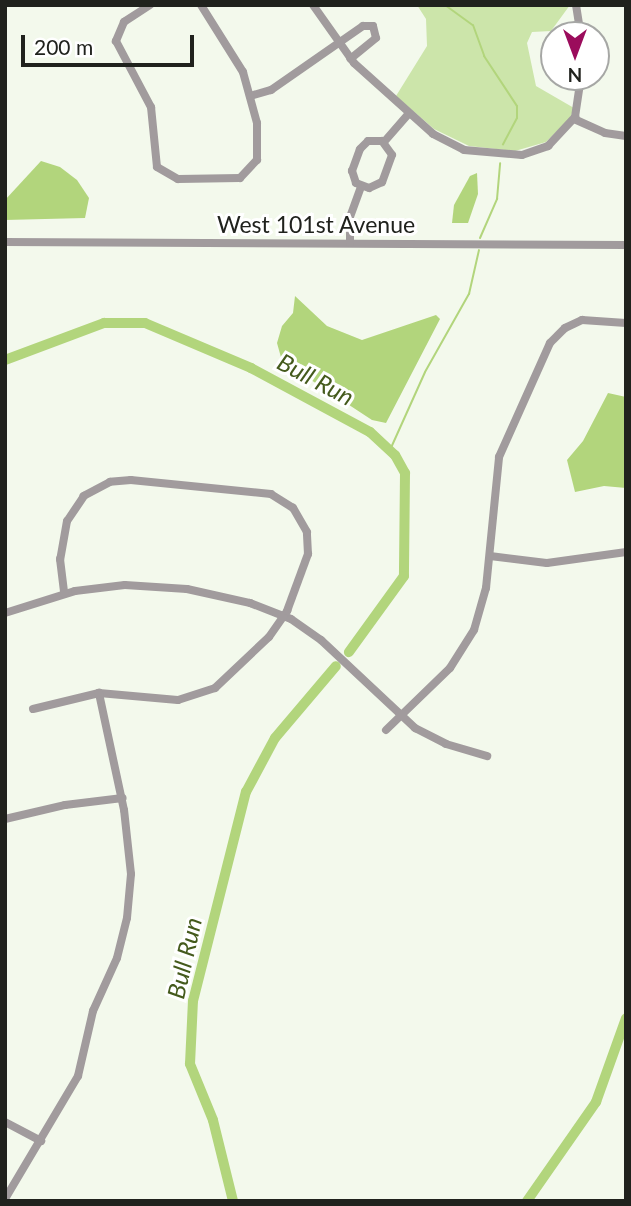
<!DOCTYPE html>
<style>
body{margin:0}
#map{position:relative;width:631px;height:1206px;overflow:hidden;background:#f3f9ec;font-family:Lato,sans-serif}
div>[style]{position:absolute}
[style*='--x']{left:calc(var(--x)*1px);top:calc(var(--y)*1px);width:calc(var(--w)*1px);rotate:calc(var(--a)*1deg)}
.green>*{inset:0;background:#cce5aa}
.water>*{inset:0;background:#b2d57c}
.stream>*{height:2px;margin:-1px;padding:0 1px;transform-origin:1px;border-radius:1px;background:#b2d57c}
.river>*{height:10px;margin:-5px;padding:0 5px;transform-origin:5px;border-radius:5px;background:#b2d57c}
.minor>*{height:8px;margin:-4px;padding:0 4px;transform-origin:4px;border-radius:4px;background:#a19b9d}
span{translate:-50% -50%;white-space:nowrap;text-align:center;line-height:1.15;-webkit-text-stroke:6px #fff;paint-order:stroke}
.street-label{font-size:23px;color:#20221d}
.water-label{font-size:24px;color:#445a1c;font-style:italic}
.frame{position:absolute;inset:0;border:7px solid #20221d;pointer-events:none}
.north{position:absolute;left:540px;top:21px;width:70px;height:70px;box-sizing:border-box;background:#fff;border:2px solid #a6a7a5;border-radius:50%;rotate:180deg;font-size:19px;font-weight:700;line-height:28px;text-align:center;color:#20221d}
.north::after{content:'';display:block;margin:auto;width:24px;height:32px;background:#9b0c5c;clip-path:polygon(50% 0,100% 100%,50% 72%,0 100%)}
.scale{position:absolute;left:21px;top:35px;width:173px;height:32px;box-sizing:border-box;border:4px solid #20221d;border-top:0;padding-left:9px;font-size:21px;line-height:24px;white-space:nowrap;color:#20221d;-webkit-text-stroke:5px #fff;paint-order:stroke}
</style>
<div id="map">
<div class="green">
<div style="clip-path:polygon(417px 5px,570px 5px,551px 31px,532px 32px,527px 43px,536px 86px,574px 108px,570px 118px,546px 142px,515px 151px,469px 146px,434px 129px,396px 96px,427px 46px,426px 19px)"></div>
</div>
<div class="water">
<div style="clip-path:polygon(41px 161px,60px 167px,77px 180px,89px 198px,85px 218px,5px 220px,5px 200px)"></div>
<div style="clip-path:polygon(477px 173px,478px 194px,468px 223px,452px 223px,454px 205px,470px 176px)"></div>
<div style="clip-path:polygon(295px 296px,327px 326px,362px 340px,436px 315px,440px 319px,386px 423px,372px 420px,282px 361px,277px 343px,282px 326px,293px 313px)"></div>
<div style="clip-path:polygon(608px 393px,626px 397px,626px 488px,604px 486px,575px 492px,567px 460px,583px 441px)"></div>
</div>
<div class="stream">
<div style="--x:445;--y:5;--w:34;--a:36"></div>
<div style="--x:473;--y:25;--w:33;--a:70"></div>
<div style="--x:484;--y:56;--w:60;--a:56.6"></div>
<div style="--x:517;--y:106;--w:12;--a:90"></div>
<div style="--x:517;--y:118;--w:30;--a:118"></div>
<div style="--x:480;--y:238;--w:43;--a:-66.4"></div>
<div style="--x:497;--y:199;--w:36;--a:-85"></div>
<div style="--x:390;--y:450;--w:85;--a:-65.8"></div>
<div style="--x:425;--y:372;--w:90;--a:-60.6"></div>
<div style="--x:469;--y:294;--w:45;--a:-77.2"></div>
</div>
<div class="river">
<div style="--x:5;--y:360;--w:106;--a:-20.5"></div>
<div style="--x:104;--y:323;--w:41;--a:0"></div>
<div style="--x:145;--y:323;--w:115;--a:23"></div>
<div style="--x:251;--y:368;--w:135;--a:28.3"></div>
<div style="--x:370;--y:432;--w:34;--a:43"></div>
<div style="--x:395;--y:455;--w:21;--a:61"></div>
<div style="--x:405;--y:473;--w:103;--a:90.6"></div>
<div style="--x:404;--y:576;--w:94;--a:125.9"></div>
<div style="--x:233;--y:1201;--w:83;--a:-103.9"></div>
<div style="--x:213;--y:1120;--w:61;--a:-112.3"></div>
<div style="--x:190;--y:1064;--w:63;--a:-87.3"></div>
<div style="--x:193;--y:1001;--w:216;--a:-75.8"></div>
<div style="--x:246;--y:792;--w:61;--a:-61.8"></div>
<div style="--x:275;--y:738;--w:94;--a:-49.7"></div>
<div style="--x:527;--y:1201;--w:121;--a:-55.1"></div>
<div style="--x:596;--y:1102;--w:89;--a:-70.3"></div>
</div>
<div class="minor">
<div style="--x:150;--y:5;--w:31;--a:147"></div>
<div style="--x:124;--y:22;--w:21;--a:113"></div>
<div style="--x:116;--y:41;--w:75;--a:62.1"></div>
<div style="--x:151;--y:107;--w:60;--a:84.3"></div>
<div style="--x:157;--y:167;--w:24;--a:30"></div>
<div style="--x:178;--y:179;--w:62;--a:-0.9"></div>
<div style="--x:240;--y:178;--w:25;--a:-47"></div>
<div style="--x:257;--y:160;--w:37;--a:-90"></div>
<div style="--x:257;--y:123;--w:53;--a:-105.4"></div>
<div style="--x:243;--y:72;--w:79;--a:-122.1"></div>
<div style="--x:313;--y:5;--w:71;--a:54.7"></div>
<div style="--x:354;--y:63;--w:106;--a:41.9"></div>
<div style="--x:433;--y:134;--w:35;--a:27"></div>
<div style="--x:464;--y:150;--w:58;--a:4.9"></div>
<div style="--x:522;--y:155;--w:28;--a:-19"></div>
<div style="--x:548;--y:146;--w:40;--a:-47"></div>
<div style="--x:575;--y:117;--w:40;--a:-81.5"></div>
<div style="--x:576;--y:5;--w:30;--a:81"></div>
<div style="--x:250;--y:96;--w:22;--a:-16"></div>
<div style="--x:271;--y:90;--w:112;--a:-34.8"></div>
<div style="--x:363;--y:26;--w:10;--a:0"></div>
<div style="--x:373;--y:26;--w:12;--a:76"></div>
<div style="--x:376;--y:38;--w:33;--a:141"></div>
<div style="--x:574;--y:119;--w:34;--a:24"></div>
<div style="--x:605;--y:133;--w:21;--a:8"></div>
<div style="--x:368;--y:141;--w:14;--a:0"></div>
<div style="--x:382;--y:141;--w:17;--a:54"></div>
<div style="--x:392;--y:155;--w:29;--a:110"></div>
<div style="--x:382;--y:182;--w:14;--a:155"></div>
<div style="--x:369;--y:188;--w:14;--a:-159"></div>
<div style="--x:356;--y:183;--w:13;--a:-108"></div>
<div style="--x:352;--y:171;--w:23;--a:-70"></div>
<div style="--x:360;--y:149;--w:11;--a:-45"></div>
<div style="--x:384;--y:142;--w:38;--a:-49"></div>
<div style="--x:5;--y:242;--w:621;--a:0.28"></div>
<div style="--x:350;--y:243;--w:26;--a:-90"></div>
<div style="--x:350;--y:217;--w:32;--a:-70"></div>
<div style="--x:490;--y:556;--w:57;--a:7"></div>
<div style="--x:547;--y:563;--w:80;--a:-7.9"></div>
<div style="--x:5;--y:613;--w:73;--a:-17.4"></div>
<div style="--x:75;--y:591;--w:50;--a:-6.8"></div>
<div style="--x:125;--y:585;--w:62;--a:3.7"></div>
<div style="--x:187;--y:589;--w:65;--a:12.5"></div>
<div style="--x:250;--y:603;--w:44;--a:21.3"></div>
<div style="--x:291;--y:619;--w:37;--a:35"></div>
<div style="--x:321;--y:640;--w:129;--a:43.1"></div>
<div style="--x:415;--y:728;--w:35;--a:27"></div>
<div style="--x:446;--y:744;--w:43;--a:16.3"></div>
<div style="--x:33;--y:709;--w:68;--a:-13.6"></div>
<div style="--x:99;--y:693;--w:79;--a:5.1"></div>
<div style="--x:178;--y:700;--w:39;--a:-18"></div>
<div style="--x:215;--y:688;--w:74;--a:-43.4"></div>
<div style="--x:269;--y:637;--w:32;--a:-55"></div>
<div style="--x:287;--y:611;--w:61;--a:-69.8"></div>
<div style="--x:308;--y:554;--w:22;--a:-93"></div>
<div style="--x:307;--y:532;--w:28;--a:-120"></div>
<div style="--x:293;--y:508;--w:26;--a:-148"></div>
<div style="--x:271;--y:494;--w:141;--a:-174.3"></div>
<div style="--x:131;--y:480;--w:21;--a:175"></div>
<div style="--x:110;--y:482;--w:30;--a:152"></div>
<div style="--x:84;--y:496;--w:30;--a:124"></div>
<div style="--x:67;--y:521;--w:39;--a:100"></div>
<div style="--x:60;--y:559;--w:35;--a:83"></div>
<div style="--x:386;--y:730;--w:89;--a:-44.1"></div>
<div style="--x:450;--y:668;--w:45;--a:-57.7"></div>
<div style="--x:474;--y:630;--w:44;--a:-74.1"></div>
<div style="--x:486;--y:588;--w:132;--a:-84.3"></div>
<div style="--x:499;--y:457;--w:125;--a:-65.9"></div>
<div style="--x:550;--y:343;--w:21;--a:-45"></div>
<div style="--x:565;--y:328;--w:19;--a:-25"></div>
<div style="--x:582;--y:320;--w:44;--a:3.9"></div>
<div style="--x:5;--y:819;--w:62;--a:-13.1"></div>
<div style="--x:65;--y:805;--w:58;--a:-6.9"></div>
<div style="--x:5;--y:1122;--w:41;--a:27.8"></div>
<div style="--x:5;--y:1199;--w:143;--a:-59.3"></div>
<div style="--x:78;--y:1076;--w:67;--a:-77"></div>
<div style="--x:93;--y:1011;--w:58;--a:-65.6"></div>
<div style="--x:117;--y:958;--w:41;--a:-76"></div>
<div style="--x:127;--y:918;--w:44;--a:-84.8"></div>
<div style="--x:131;--y:874;--w:64;--a:-96.2"></div>
<div style="--x:124;--y:810;--w:120;--a:-102.1"></div>
</div>
<div class="street-label">
<span style="left:316px;top:224px">West 101st Avenue</span>
</div>
<div class="water-label">
<span style="left:316px;top:379px;rotate:28deg">Bull Run</span>
<span style="left:184px;top:958px;rotate:-77deg">Bull Run</span>
</div>
<div class="frame"></div>
<div class="north">N</div>
<div class="scale">200 m</div>
</div>
